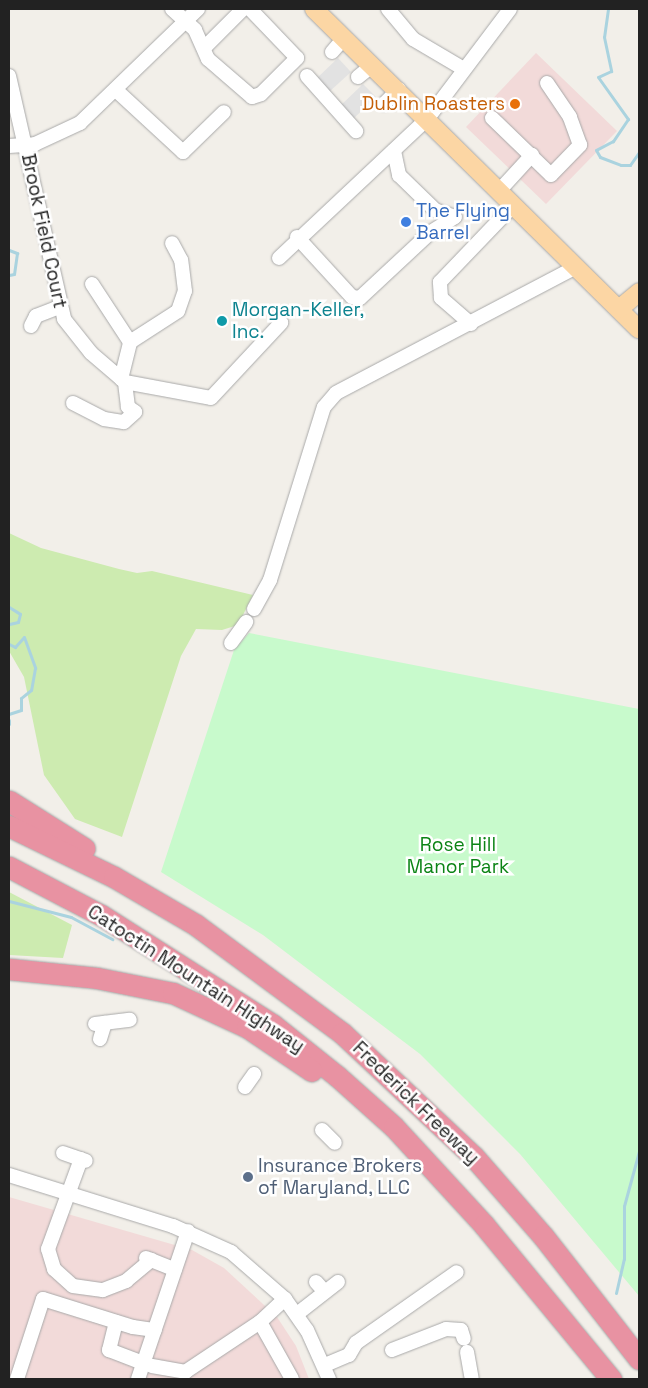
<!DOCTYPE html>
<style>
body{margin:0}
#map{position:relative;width:648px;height:1388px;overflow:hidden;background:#f2efe9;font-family:"Space Grotesk",sans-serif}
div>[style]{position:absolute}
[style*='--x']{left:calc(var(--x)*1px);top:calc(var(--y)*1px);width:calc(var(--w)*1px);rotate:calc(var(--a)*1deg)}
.commercial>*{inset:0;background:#f2dad9}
.grass>*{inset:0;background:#cdebb0}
.park>*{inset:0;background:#c8facc}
.parking>*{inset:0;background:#e2e2e2}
.stream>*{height:3px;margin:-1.5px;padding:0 1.5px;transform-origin:1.5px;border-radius:1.5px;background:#aad3df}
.roads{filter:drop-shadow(0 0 1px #a9a9a9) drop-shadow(0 0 1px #a9a9a9)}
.minor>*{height:14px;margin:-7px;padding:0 7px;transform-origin:7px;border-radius:7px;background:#fff}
.major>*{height:18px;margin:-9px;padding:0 9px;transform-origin:9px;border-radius:9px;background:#fcd6a4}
.highway>*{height:21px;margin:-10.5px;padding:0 10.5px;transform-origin:10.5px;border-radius:10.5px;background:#e892a2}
.dots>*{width:14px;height:14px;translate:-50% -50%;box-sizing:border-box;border:2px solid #fff;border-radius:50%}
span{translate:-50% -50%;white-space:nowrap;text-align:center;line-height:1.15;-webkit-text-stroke:5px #fff;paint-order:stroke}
.food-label{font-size:19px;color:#c56008}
.right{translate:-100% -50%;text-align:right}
.shop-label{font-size:19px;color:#366cbe}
.left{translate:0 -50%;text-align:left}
.street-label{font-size:19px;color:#222}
.culture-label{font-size:19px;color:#0d838f}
.park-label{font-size:19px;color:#0c8416}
.service-label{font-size:19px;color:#4e5e75}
.frame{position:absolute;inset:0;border:10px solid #222;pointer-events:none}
</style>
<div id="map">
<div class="commercial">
<div style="clip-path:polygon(536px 53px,617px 131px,546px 204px,466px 127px)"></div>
<div style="clip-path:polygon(9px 1197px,192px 1250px,224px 1268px,277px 1317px,296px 1346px,309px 1379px,9px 1379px)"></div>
</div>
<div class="grass">
<div style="clip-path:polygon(9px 533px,41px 548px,119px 569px,137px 573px,152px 571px,253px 595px,238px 625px,222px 630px,196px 629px,181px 656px,122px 837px,75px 819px,44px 775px,24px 677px,9px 651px)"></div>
<div style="clip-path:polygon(9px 892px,72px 925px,63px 958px,9px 955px)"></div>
</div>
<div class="park">
<div style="clip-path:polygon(249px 633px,639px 709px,639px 1296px,520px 1154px,420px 1054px,263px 935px,161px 872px,234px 650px)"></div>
</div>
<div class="parking">
<div style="clip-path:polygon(338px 58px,351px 72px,329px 92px,316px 79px)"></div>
<div style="clip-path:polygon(363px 84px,376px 97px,351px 121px,339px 107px)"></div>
</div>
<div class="stream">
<div style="--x:608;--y:9;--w:28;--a:98"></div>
<div style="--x:604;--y:37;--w:35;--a:78"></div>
<div style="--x:611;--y:71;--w:14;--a:155"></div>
<div style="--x:598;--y:77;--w:52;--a:54.5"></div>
<div style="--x:628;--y:119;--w:27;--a:124"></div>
<div style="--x:613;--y:141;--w:19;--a:152"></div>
<div style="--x:596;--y:150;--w:8;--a:60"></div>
<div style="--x:600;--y:157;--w:22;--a:21"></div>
<div style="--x:621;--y:165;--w:9;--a:0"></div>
<div style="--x:630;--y:165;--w:16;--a:-55"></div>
<div style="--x:9;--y:250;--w:9;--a:21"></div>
<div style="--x:17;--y:253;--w:21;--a:98"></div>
<div style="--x:14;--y:274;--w:5;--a:169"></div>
<div style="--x:9;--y:607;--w:13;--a:32"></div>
<div style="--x:20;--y:614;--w:8;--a:104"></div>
<div style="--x:18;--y:622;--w:9;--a:167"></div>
<div style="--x:9;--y:644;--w:7;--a:27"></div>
<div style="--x:15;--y:647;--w:13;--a:-48"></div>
<div style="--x:24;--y:637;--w:33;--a:70"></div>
<div style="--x:35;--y:668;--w:22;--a:100"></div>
<div style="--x:31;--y:690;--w:13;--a:141"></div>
<div style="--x:21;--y:698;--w:12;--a:90"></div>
<div style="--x:21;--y:710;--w:13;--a:162"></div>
<div style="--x:9;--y:720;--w:4;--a:90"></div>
<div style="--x:9;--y:901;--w:64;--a:14.5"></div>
<div style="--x:71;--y:917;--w:47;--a:28.2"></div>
<div style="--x:616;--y:1293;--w:35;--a:-77"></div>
<div style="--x:624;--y:1259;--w:53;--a:-90"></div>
<div style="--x:624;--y:1206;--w:57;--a:-74.7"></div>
</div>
<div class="roads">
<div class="minor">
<div style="--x:172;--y:9;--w:31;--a:42"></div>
<div style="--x:195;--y:30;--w:32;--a:66"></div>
<div style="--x:208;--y:59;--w:58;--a:40.8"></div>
<div style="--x:252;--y:97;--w:9;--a:-18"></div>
<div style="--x:261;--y:94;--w:51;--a:-45"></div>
<div style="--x:297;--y:58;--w:68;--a:-133.8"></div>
<div style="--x:388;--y:9;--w:39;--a:50"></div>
<div style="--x:413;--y:39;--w:59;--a:30.5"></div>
<div style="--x:204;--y:48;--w:55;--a:-45"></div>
<div style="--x:332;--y:52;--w:18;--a:-49"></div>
<div style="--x:9;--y:76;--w:249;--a:77.2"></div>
<div style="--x:64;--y:319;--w:43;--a:51.5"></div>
<div style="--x:91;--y:353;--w:45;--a:40.5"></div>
<div style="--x:307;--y:76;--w:74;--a:48.3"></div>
<div style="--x:358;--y:77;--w:19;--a:-39"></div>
<div style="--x:117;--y:91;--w:90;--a:42.7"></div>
<div style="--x:183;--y:152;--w:57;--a:-44.3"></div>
<div style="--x:384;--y:104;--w:21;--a:-45"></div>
<div style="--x:492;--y:118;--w:82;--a:44"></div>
<div style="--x:551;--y:175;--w:42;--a:-46"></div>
<div style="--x:580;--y:145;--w:30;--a:-110"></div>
<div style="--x:570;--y:117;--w:41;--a:-124.1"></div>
<div style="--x:9;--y:146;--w:26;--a:-4"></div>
<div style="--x:35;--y:144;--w:50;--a:-25"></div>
<div style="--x:80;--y:123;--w:164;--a:-44"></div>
<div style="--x:394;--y:151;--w:25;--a:78"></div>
<div style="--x:399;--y:175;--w:50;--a:44.2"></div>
<div style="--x:435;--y:210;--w:21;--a:19"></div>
<div style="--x:499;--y:191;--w:49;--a:-47.5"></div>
<div style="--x:297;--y:237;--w:81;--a:47.5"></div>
<div style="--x:352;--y:297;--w:8;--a:7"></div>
<div style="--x:360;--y:298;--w:97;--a:-42.9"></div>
<div style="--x:431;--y:232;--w:28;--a:-32"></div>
<div style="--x:279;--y:258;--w:204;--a:-43.2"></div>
<div style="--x:428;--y:118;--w:136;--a:-53"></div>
<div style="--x:92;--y:284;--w:69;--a:56.8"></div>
<div style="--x:471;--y:324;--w:40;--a:-139"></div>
<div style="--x:441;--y:298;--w:16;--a:-94"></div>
<div style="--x:440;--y:282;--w:105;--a:-46.2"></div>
<div style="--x:31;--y:326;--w:11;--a:-63"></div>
<div style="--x:36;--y:316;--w:25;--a:-21"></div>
<div style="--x:121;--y:379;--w:38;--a:-76"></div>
<div style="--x:130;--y:342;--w:57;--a:-32.9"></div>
<div style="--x:178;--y:311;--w:21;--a:-71"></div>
<div style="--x:185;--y:291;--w:31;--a:-97"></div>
<div style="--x:181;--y:260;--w:19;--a:-118"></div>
<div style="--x:125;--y:382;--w:87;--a:10.5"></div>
<div style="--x:211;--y:398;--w:103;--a:-47"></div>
<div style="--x:73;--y:403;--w:35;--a:27"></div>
<div style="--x:104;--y:419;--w:20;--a:9"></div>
<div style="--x:124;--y:422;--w:15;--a:-42"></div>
<div style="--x:135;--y:412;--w:9;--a:-144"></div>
<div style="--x:128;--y:407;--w:25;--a:-97"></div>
<div style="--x:254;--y:609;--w:33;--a:-61"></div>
<div style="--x:270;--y:580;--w:181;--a:-72.7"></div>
<div style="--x:324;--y:407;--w:18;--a:-49"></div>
<div style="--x:336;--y:393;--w:269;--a:-27.7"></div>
<div style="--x:231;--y:643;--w:26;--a:-54"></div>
<div style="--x:95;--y:1024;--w:35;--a:-7"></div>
<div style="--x:100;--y:1039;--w:17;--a:-73"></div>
<div style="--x:245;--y:1087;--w:16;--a:-55"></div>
<div style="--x:322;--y:1130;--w:18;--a:45"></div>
<div style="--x:63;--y:1153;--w:24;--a:19"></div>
<div style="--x:81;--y:1159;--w:96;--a:110.1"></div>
<div style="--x:48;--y:1249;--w:21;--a:73"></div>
<div style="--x:54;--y:1269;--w:25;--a:42"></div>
<div style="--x:73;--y:1286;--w:30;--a:8"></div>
<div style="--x:103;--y:1290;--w:25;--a:-21"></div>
<div style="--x:126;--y:1281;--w:33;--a:-40"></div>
<div style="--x:9;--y:1175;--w:172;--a:17.3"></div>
<div style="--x:173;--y:1226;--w:64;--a:24.1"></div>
<div style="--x:231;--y:1252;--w:72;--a:41"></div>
<div style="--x:285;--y:1299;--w:38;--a:55"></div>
<div style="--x:307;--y:1330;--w:54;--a:65.8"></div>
<div style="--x:146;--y:1258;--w:31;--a:22"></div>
<div style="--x:316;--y:1282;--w:13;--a:48"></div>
<div style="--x:297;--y:1314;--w:52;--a:-38"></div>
<div style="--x:116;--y:1322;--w:29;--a:104"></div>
<div style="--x:109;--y:1350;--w:36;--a:21"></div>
<div style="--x:260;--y:1322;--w:65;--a:60.7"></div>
<div style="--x:392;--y:1350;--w:58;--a:-21.3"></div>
<div style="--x:446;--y:1329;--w:15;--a:4"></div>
<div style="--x:461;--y:1330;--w:9;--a:72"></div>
<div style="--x:467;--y:1352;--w:27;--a:80"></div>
<div style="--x:325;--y:1365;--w:26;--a:-23"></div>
<div style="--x:349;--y:1355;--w:14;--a:-60"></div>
<div style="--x:356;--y:1343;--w:123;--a:-35.1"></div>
<div style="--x:152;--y:1366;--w:34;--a:10"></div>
<div style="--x:185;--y:1372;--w:90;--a:-33.7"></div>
<div style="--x:260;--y:1322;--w:34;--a:-43"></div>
<div style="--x:17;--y:1379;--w:84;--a:-72"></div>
<div style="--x:43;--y:1299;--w:94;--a:17.3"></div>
<div style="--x:133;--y:1327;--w:22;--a:8"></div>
<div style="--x:138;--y:1379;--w:156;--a:-71.3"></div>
</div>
<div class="major">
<div style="--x:314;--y:9;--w:456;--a:44.6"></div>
<div style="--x:619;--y:309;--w:26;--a:-40"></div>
</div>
<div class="highway">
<div style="--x:9;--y:801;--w:89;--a:32.1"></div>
<div style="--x:9;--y:826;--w:117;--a:25.9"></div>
<div style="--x:114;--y:877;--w:95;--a:30.3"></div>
<div style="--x:196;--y:925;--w:182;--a:36.5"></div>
<div style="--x:342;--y:1033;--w:181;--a:43.2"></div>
<div style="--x:474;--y:1157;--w:105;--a:48.9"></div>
<div style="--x:543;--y:1236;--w:156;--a:52"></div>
<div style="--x:9;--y:867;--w:104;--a:27.6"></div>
<div style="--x:101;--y:915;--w:204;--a:32.6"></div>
<div style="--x:273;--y:1025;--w:82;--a:38.6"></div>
<div style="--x:337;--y:1076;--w:76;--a:41.8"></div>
<div style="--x:394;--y:1127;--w:133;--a:47.4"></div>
<div style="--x:484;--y:1225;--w:200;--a:50.5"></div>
<div style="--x:9;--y:969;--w:88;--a:5.8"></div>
<div style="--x:97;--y:978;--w:77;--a:11.2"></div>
<div style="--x:173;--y:993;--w:81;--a:24.7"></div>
<div style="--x:247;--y:1027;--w:78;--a:34.1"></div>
</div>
</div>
<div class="dots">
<div style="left:515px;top:104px;background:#e8710a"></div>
<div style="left:406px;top:222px;background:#3f7fe0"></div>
<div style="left:222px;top:321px;background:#0f9aa8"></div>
<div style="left:248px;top:1177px;background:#5c6f8a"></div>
</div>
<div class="food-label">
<span class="right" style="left:505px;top:104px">Dublin Roasters</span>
</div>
<div class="shop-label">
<span class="left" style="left:416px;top:222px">The Flying<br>Barrel</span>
</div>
<div class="street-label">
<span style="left:44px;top:231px;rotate:78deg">Brook Field Court</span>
<span style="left:196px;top:979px;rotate:33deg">Catoctin Mountain Highway</span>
<span style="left:416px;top:1103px;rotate:44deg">Frederick Freeway</span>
</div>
<div class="culture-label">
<span class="left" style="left:232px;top:321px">Morgan-Keller,<br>Inc.</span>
</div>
<div class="park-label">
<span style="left:458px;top:856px">Rose Hill<br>Manor Park</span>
</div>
<div class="service-label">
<span class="left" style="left:258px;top:1177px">Insurance Brokers<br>of Maryland, LLC</span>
</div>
<div class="frame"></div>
</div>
